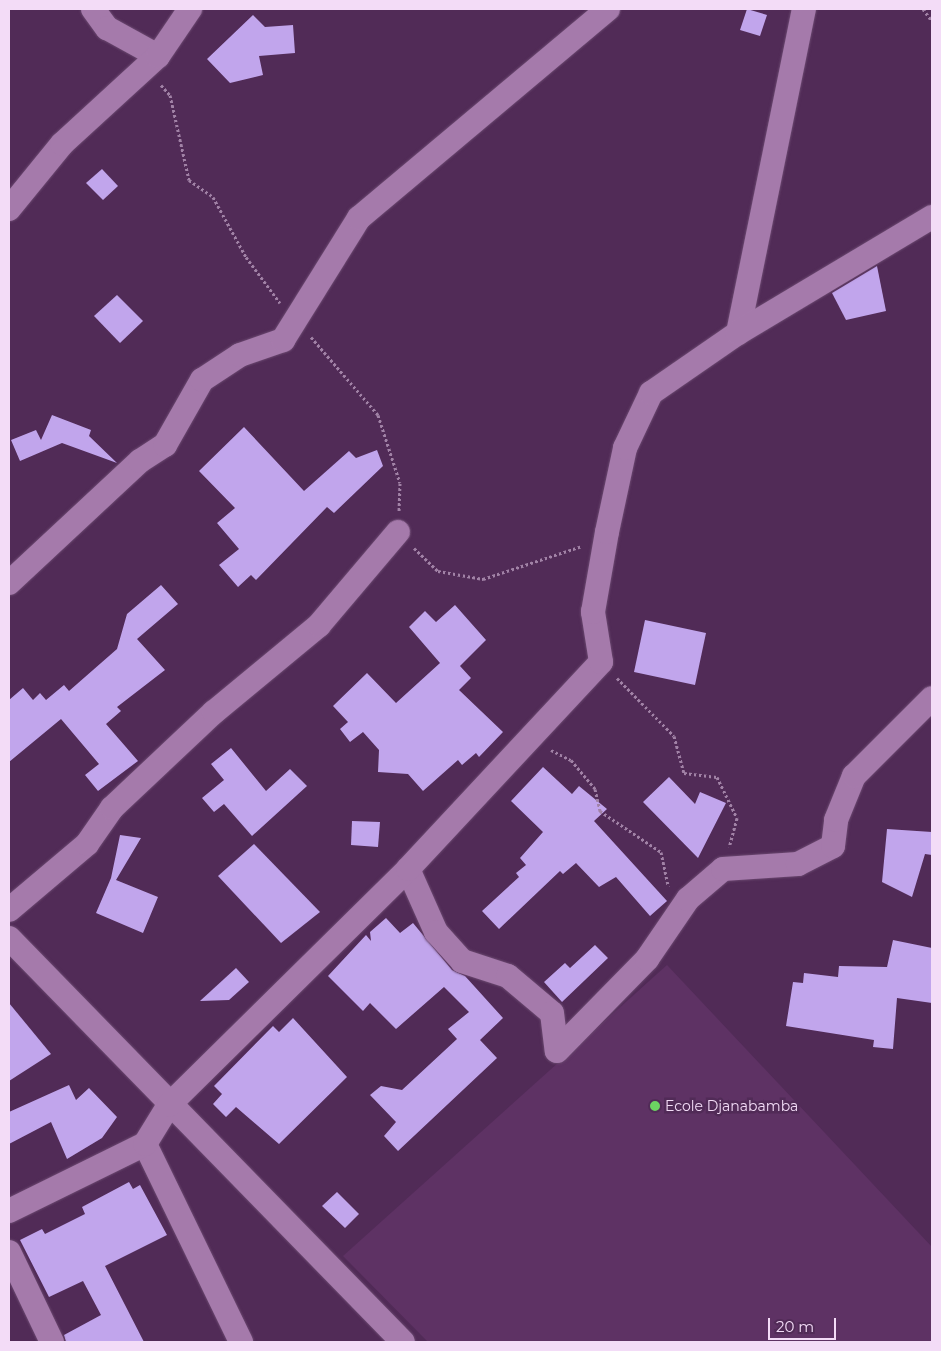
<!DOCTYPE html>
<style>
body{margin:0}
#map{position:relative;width:941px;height:1351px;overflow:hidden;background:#512b57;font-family:Montserrat,sans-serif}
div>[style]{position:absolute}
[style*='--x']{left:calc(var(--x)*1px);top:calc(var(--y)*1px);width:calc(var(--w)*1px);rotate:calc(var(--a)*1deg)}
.built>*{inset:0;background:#5e3264}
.building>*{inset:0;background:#c1a5ec}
.path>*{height:3px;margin-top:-1.5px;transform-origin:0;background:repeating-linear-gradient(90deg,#a182a6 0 2.5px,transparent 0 5px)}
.roads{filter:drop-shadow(0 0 1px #6b4970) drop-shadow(0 0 1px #6b4970)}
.minor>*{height:24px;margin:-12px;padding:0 12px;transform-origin:12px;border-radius:12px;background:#a57aab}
.dots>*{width:14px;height:14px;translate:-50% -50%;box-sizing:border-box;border:2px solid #512b57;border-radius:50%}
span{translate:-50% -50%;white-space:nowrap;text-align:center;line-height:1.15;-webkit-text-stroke:5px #512b57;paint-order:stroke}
.poi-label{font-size:14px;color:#f3dcf7}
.left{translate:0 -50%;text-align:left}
.frame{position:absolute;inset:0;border:10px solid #f3dcf7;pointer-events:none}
.scale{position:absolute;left:768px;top:1318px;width:68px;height:22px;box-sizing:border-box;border:2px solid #f3dcf7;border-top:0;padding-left:6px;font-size:15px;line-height:18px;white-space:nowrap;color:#f3dcf7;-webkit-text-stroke:4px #512b57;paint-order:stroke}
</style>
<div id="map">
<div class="built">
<div style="clip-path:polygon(667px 965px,932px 1247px,932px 1342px,428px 1342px,343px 1256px)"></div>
</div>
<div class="building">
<div style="clip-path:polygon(747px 9px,767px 15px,760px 36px,740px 30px)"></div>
<div style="clip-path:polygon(253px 15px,265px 27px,293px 25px,295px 53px,259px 56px,263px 75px,230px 83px,207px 59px)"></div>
<div style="clip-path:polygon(102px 169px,118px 186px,103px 200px,86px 183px)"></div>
<div style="clip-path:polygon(877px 266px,886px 311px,846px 320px,832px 293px)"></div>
<div style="clip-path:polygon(117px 295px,143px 321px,120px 343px,94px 316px)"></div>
<div style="clip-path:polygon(52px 415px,91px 430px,89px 436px,117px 463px,62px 443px,20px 461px,11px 440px,36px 430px,41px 440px)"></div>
<div style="clip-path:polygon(244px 427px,304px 491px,349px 451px,356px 458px,377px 450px,383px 466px,334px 513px,327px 507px,256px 580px,251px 575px,238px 587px,219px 565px,239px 549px,217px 523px,235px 508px,199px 471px)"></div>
<div style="clip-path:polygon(161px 585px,178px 604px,137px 639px,165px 670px,117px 707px,121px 711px,106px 724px,138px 761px,98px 791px,85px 775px,99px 764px,61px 719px,9px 762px,9px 700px,23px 688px,33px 700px,40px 693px,46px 700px,64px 685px,69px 691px,117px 649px,127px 614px)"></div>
<div style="clip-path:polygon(455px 605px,486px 640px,460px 666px,471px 678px,459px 690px,503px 732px,479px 757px,476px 753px,462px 765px,458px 760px,423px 791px,408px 774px,378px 772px,379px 750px,363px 732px,350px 742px,340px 729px,348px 722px,333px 706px,367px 673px,396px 703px,440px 663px,409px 627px,425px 611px,436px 622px)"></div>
<div style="clip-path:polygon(645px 620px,706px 633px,695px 685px,634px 672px)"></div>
<div style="clip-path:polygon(231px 748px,266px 791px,290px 769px,307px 786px,252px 836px,224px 804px,214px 812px,202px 798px,224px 780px,211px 764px)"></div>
<div style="clip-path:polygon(543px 767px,572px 794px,579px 786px,607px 809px,594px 821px,667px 901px,650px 916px,616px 877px,599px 887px,576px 863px,563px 874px,560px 871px,499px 929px,482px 911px,519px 877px,516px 873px,526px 865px,520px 858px,543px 832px,511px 801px)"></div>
<div style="clip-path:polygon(669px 777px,695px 804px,700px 792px,726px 803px,698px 858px,643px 802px)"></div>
<div style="clip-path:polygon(352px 821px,380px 822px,378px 847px,351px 845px)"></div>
<div style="clip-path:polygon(887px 829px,932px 832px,932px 855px,925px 854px,912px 897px,882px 882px)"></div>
<div style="clip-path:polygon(120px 835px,141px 838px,116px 880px,158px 897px,143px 933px,96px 913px,111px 878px)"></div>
<div style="clip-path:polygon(254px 844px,320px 912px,281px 943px,218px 876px)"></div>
<div style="clip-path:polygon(386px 918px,400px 933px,413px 923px,452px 970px,465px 976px,503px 1018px,480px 1040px,497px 1058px,398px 1151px,384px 1136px,396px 1122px,370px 1095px,381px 1086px,402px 1090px,457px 1039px,448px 1029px,469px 1012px,444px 987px,396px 1029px,370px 1003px,363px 1011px,328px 976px,366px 935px,371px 941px,370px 932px)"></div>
<div style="clip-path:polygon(893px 940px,932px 948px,932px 1003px,897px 998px,893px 1049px,873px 1047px,874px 1040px,786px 1026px,793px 982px,803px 983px,804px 973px,838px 977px,839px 966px,887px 967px)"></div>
<div style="clip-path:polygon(595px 945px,608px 958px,562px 1002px,544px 982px,565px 963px,570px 968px)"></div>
<div style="clip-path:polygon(236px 968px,249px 982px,229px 1000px,200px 1001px)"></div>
<div style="clip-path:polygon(9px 1003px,51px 1054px,9px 1081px)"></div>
<div style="clip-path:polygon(293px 1018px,347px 1077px,279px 1144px,236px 1107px,226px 1117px,213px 1104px,222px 1094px,214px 1086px,273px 1026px,279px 1032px)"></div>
<div style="clip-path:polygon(69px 1085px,76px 1100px,89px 1088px,117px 1117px,102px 1138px,67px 1159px,51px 1122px,9px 1144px,9px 1112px)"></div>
<div style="clip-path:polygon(129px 1182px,133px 1189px,140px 1185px,167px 1235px,105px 1266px,144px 1342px,66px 1342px,64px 1335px,101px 1315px,83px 1281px,49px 1297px,20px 1240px,42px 1229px,45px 1234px,85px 1214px,82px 1207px)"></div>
<div style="clip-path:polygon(337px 1192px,359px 1214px,345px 1228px,322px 1206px)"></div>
</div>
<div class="path">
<div style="--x:923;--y:9;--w:15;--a:53"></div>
<div style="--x:161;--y:85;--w:13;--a:48"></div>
<div style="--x:170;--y:95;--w:87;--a:77.4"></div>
<div style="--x:189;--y:180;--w:29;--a:35"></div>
<div style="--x:213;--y:197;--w:68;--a:61.2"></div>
<div style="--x:246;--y:257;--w:57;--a:53.5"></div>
<div style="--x:311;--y:337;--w:103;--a:49.3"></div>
<div style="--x:378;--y:415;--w:71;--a:72.1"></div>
<div style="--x:400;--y:483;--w:28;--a:92"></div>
<div style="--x:414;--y:548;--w:33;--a:44"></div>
<div style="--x:438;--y:571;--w:46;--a:10.1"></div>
<div style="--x:483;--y:579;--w:104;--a:-18.4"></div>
<div style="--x:617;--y:678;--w:81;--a:45.5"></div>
<div style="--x:674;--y:736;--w:38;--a:75"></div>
<div style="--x:684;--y:773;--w:33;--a:7"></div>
<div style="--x:717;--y:777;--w:46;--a:64"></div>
<div style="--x:737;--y:818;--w:30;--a:105"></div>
<div style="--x:551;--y:750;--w:22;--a:27"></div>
<div style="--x:571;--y:760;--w:38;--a:50"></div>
<div style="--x:595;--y:789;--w:23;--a:77"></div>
<div style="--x:600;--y:811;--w:73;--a:33.9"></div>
<div style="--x:661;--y:852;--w:35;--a:78"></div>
</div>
<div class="roads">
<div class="minor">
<div style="--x:93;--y:9;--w:24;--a:54"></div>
<div style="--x:107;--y:28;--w:58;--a:28.8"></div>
<div style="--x:9;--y:209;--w:84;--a:-50.8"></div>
<div style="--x:62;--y:144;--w:130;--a:-42.5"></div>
<div style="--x:158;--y:56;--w:57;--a:-55.8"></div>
<div style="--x:738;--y:333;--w:331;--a:-78.5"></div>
<div style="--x:9;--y:583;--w:179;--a:-43"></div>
<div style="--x:140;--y:461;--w:30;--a:-33"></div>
<div style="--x:165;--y:445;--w:75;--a:-60.4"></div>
<div style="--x:202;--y:380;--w:45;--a:-33.3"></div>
<div style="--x:240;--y:355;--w:46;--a:-19.2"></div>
<div style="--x:283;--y:340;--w:144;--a:-58.1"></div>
<div style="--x:359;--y:218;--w:325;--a:-40"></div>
<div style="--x:408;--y:869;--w:69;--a:66"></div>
<div style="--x:436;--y:932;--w:39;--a:48"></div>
<div style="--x:462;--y:961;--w:48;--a:18.1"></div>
<div style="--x:508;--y:976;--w:57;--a:40.1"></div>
<div style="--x:552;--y:1013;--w:38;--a:83"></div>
<div style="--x:557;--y:1051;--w:129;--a:-45.6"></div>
<div style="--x:647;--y:959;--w:73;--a:-55.7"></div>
<div style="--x:688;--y:899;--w:46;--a:-40.6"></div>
<div style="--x:723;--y:869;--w:75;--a:-3.8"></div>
<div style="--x:798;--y:864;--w:39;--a:-27"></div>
<div style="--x:833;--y:846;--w:26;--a:-83"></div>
<div style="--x:836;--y:820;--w:48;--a:-67.8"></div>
<div style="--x:854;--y:776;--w:110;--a:-45"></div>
<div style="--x:9;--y:910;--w:102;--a:-40.2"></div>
<div style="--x:87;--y:844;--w:44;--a:-55.2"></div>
<div style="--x:112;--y:808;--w:140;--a:-43.3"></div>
<div style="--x:214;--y:712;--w:136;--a:-39.6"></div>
<div style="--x:319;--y:625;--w:122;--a:-49.7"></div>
<div style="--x:9;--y:938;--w:564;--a:45.72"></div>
<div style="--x:145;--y:1144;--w:220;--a:64.1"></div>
<div style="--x:9;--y:1211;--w:152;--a:-26.2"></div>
<div style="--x:145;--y:1144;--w:46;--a:-58.4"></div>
<div style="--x:169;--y:1105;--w:336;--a:-44.6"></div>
<div style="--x:408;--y:869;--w:283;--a:-47"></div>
<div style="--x:601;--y:662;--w:51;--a:-99.1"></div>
<div style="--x:593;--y:612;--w:81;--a:-80.1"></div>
<div style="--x:607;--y:532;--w:86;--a:-77.9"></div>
<div style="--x:625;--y:448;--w:61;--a:-64.7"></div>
<div style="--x:651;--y:393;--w:106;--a:-34.6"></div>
<div style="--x:738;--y:333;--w:226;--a:-30.9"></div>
<div style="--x:9;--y:1252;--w:100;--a:64.5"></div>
</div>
</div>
<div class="dots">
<div style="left:655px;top:1106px;background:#6cd362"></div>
</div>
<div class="poi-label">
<span class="left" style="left:665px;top:1106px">Ecole Djanabamba</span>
</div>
<div class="frame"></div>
<div class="scale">20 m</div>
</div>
